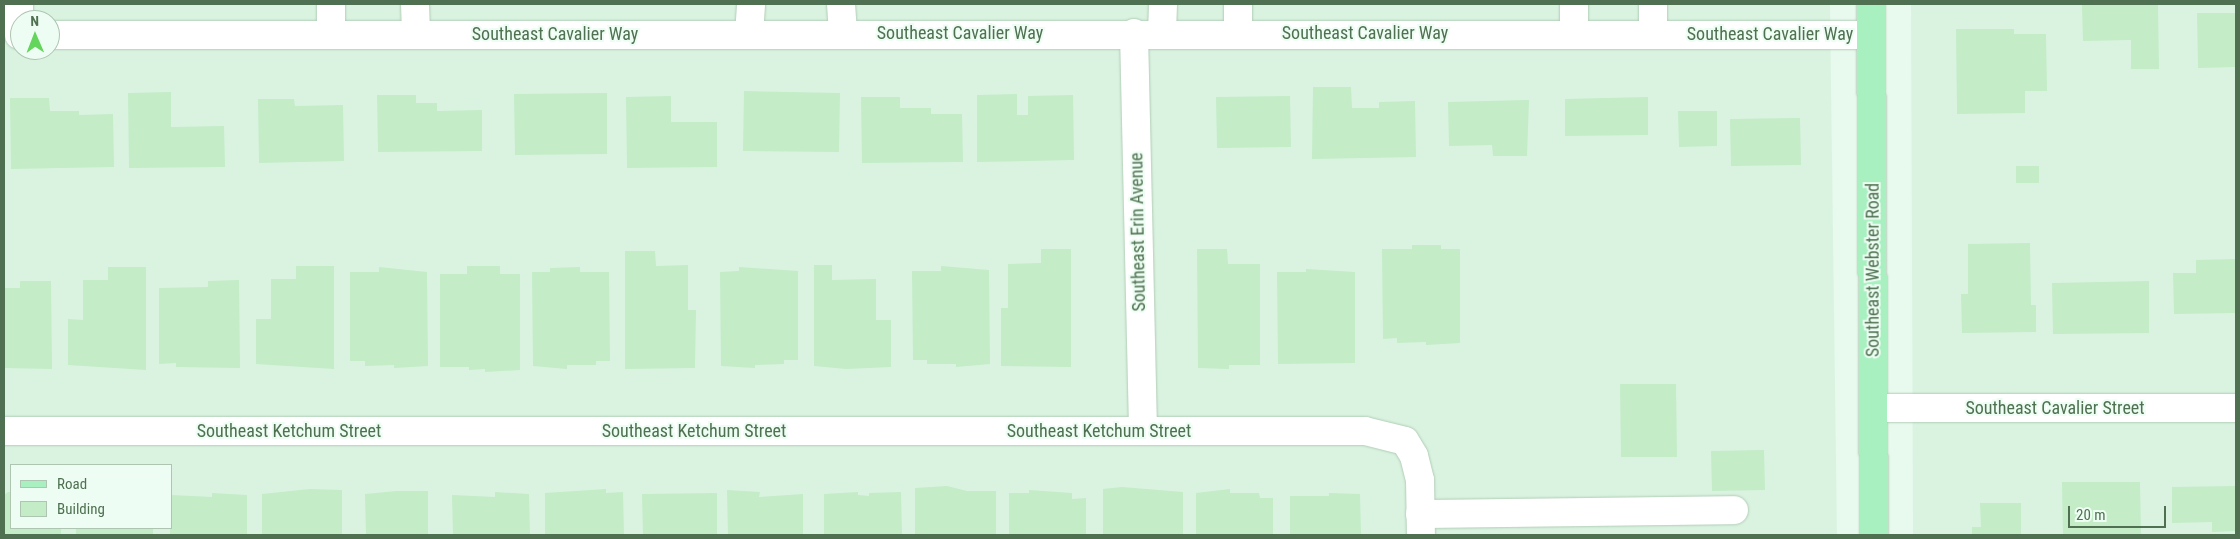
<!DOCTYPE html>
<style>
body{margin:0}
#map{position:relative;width:2240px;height:539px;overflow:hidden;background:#e8faee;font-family:"Roboto Condensed",sans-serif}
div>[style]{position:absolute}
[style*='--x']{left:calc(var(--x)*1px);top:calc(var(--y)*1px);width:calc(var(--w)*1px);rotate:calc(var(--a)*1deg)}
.residential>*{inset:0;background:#daf3e1}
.building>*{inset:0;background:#c3ecc7}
.roads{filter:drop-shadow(0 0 1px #b2cdb6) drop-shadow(0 0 1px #b2cdb6)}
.minor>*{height:28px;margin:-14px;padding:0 14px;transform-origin:14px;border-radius:14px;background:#fff}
.major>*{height:28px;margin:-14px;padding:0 14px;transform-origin:14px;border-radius:14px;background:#a9f0c1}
span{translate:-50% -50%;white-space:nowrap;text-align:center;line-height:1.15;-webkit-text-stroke:4px #eefdf3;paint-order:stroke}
.street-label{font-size:18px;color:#4f7151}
.frame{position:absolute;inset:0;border:5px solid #4f7151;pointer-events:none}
.legend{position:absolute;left:10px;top:464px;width:162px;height:65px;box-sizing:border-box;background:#eefdf3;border:1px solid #aec5b2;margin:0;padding:6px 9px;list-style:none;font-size:15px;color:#4f7151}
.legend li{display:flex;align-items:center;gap:10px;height:25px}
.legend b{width:25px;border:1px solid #aec5b2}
.north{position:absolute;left:10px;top:10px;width:50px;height:50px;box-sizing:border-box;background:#eefdf3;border:1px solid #aec5b2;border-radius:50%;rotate:359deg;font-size:14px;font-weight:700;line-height:20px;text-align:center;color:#4f7151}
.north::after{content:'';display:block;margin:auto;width:18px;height:22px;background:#64d55c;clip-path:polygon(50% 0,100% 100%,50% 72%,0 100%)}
.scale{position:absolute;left:2068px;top:506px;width:98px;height:22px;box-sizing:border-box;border:2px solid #4f7151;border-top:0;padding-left:6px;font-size:15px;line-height:18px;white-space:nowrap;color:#4f7151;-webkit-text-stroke:4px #eefdf3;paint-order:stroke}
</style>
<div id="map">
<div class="residential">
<div style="clip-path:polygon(evenodd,4px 4px,1830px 4px,1837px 535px,4px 535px,4px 4px,20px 20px,50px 20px,50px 50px,20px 50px,20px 20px,4px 4px,11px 465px,171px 465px,171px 528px,11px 528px,11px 465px)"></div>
<div style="clip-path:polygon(1911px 4px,2236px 4px,2236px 535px,1913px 535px)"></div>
</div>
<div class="building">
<div style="clip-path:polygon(2158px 4px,2159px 69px,2131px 69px,2131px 40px,2083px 41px,2082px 5px)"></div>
<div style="clip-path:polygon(2197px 13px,2236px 13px,2236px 67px,2198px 68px)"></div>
<div style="clip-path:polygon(1956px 29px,2014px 29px,2014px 34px,2046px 34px,2047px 91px,2025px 91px,2025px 113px,1957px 114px)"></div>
<div style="clip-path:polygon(1313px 87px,1351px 87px,1352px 108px,1379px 108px,1379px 102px,1415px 101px,1416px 157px,1312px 159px)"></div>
<div style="clip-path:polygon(744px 91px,840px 93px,839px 152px,743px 151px)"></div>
<div style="clip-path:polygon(171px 92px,171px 127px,224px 126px,225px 167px,129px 168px,128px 93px)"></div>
<div style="clip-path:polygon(607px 93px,607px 154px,515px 155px,514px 94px)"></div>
<div style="clip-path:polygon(1017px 94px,1017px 115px,1028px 115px,1028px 96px,1073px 95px,1074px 160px,977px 162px,977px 95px)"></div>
<div style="clip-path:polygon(377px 95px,416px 95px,416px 103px,437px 103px,437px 111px,482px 110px,482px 151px,378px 152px)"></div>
<div style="clip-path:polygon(671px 96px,671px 122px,717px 122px,717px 167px,627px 168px,626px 97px)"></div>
<div style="clip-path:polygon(1290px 96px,1291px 147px,1217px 148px,1216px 97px)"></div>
<div style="clip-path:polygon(861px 97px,900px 97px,900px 108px,931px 108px,931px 114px,962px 114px,963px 162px,862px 163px)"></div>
<div style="clip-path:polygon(1648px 97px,1648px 135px,1565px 136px,1565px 99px)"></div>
<div style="clip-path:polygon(10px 98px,49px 98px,50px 111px,79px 111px,79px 115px,113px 114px,114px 167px,11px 169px)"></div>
<div style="clip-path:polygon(258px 99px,294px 99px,295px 106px,343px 105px,344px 161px,259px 163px)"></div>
<div style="clip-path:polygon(1529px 100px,1527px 156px,1493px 156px,1492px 145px,1449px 146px,1448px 102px)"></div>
<div style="clip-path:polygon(1678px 111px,1717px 111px,1717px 146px,1679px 147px)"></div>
<div style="clip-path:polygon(1800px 118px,1801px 165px,1731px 166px,1730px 119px)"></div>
<div style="clip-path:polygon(2016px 166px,2039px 166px,2039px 183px,2016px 183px)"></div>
<div style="clip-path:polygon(2030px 243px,2031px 305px,2036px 305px,2036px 332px,1962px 333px,1961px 294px,1968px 294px,1968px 244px)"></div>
<div style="clip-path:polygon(1412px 245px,1441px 245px,1441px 249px,1460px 249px,1460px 343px,1426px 345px,1426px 342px,1397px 343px,1397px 338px,1383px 339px,1382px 249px,1412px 249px)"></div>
<div style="clip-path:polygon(1041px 249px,1071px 249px,1071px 367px,1001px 366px,1001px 308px,1008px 308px,1008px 264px,1041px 263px)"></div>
<div style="clip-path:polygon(1197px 249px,1227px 249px,1228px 264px,1260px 264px,1260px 365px,1229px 365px,1229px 369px,1198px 368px)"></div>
<div style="clip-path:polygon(625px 251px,655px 251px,656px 266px,688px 265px,688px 310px,696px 310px,695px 368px,625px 369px)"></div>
<div style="clip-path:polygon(2236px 259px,2236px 313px,2174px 314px,2173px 273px,2196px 273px,2196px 260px)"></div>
<div style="clip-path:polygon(814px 265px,832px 265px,832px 280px,876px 279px,876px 320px,891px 320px,891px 367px,846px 369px,814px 366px)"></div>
<div style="clip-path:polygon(296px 266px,334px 266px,334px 369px,256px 364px,256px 319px,271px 319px,271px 279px,296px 279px)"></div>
<div style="clip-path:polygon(467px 266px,500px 266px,500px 274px,520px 274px,520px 370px,485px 372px,485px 369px,469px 370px,469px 367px,440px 367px,440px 274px,467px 274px)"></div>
<div style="clip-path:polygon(941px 266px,989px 270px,990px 364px,956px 367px,956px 364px,927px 364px,927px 360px,913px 360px,912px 271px,941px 271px)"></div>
<div style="clip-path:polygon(108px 267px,146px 267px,146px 370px,68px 365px,68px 319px,83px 320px,83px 280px,108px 280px)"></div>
<div style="clip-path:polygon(379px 267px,427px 272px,428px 366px,394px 368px,394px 365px,365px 366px,365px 361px,350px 361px,350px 272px,379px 272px)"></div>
<div style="clip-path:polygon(580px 267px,580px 272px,609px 272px,610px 361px,596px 361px,596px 365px,567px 365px,567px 369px,533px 366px,532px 272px,550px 272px,550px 268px)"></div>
<div style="clip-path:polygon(739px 267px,798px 271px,798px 360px,784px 360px,784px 364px,755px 365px,755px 368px,721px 366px,720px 272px,739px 271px)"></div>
<div style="clip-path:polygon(1306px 269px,1355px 272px,1355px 363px,1278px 364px,1277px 272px,1306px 272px)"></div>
<div style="clip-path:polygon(239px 280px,240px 368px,176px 367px,176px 363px,159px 364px,159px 288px,208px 287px,208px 281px)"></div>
<div style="clip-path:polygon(20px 281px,51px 281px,52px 369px,4px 368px,4px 288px,20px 288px)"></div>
<div style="clip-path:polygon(2149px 281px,2149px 333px,2053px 334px,2052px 283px)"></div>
<div style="clip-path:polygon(1620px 384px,1676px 384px,1677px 457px,1621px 457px)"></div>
<div style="clip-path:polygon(1764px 450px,1765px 490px,1712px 491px,1711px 451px)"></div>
<div style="clip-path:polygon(2062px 482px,2140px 482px,2141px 535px,2063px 535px)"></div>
<div style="clip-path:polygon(947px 486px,967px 491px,996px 491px,996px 535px,915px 535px,915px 488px)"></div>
<div style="clip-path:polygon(2236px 486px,2236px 531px,2212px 532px,2212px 522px,2172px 523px,2172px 487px)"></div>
<div style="clip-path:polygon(1122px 487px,1183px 492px,1183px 535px,1103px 535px,1103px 489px)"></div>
<div style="clip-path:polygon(310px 489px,342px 490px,342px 535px,262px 535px,262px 494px)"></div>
<div style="clip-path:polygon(606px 489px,606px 493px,623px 492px,624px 535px,545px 535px,545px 493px)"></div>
<div style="clip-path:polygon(1230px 489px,1230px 493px,1259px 493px,1260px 498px,1273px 498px,1273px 535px,1196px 535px,1196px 493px)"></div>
<div style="clip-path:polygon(727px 490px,760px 492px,759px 497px,803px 494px,803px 535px,728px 535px)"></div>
<div style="clip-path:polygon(1029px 490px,1072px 493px,1072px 499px,1086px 498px,1086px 535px,1009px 535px,1009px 493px,1029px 493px)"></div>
<div style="clip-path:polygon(397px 491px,428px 491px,428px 535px,366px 535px,365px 494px)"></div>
<div style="clip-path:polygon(8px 492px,11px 492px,11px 528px,61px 528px,61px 535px,4px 535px,4px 495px)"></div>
<div style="clip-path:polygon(495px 492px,529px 494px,530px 535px,453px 535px,452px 495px,495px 497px)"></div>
<div style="clip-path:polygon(858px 492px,858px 495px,869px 496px,869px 493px,901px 492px,902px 535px,824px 535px,824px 494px)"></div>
<div style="clip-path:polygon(212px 493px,247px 495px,247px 535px,170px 535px,171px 495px,212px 497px)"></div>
<div style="clip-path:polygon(717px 493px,717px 535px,643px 535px,642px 494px)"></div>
<div style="clip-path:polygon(1329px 493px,1360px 494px,1361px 535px,1290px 535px,1290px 496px,1329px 496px)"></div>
<div style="clip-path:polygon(1980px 503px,2021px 503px,2021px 535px,1972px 535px,1972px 527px,1981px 527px)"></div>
<div style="clip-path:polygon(76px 528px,153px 528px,153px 535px,76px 535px)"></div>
</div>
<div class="roads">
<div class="minor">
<div style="--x:19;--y:4;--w:31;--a:90"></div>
<div style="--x:331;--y:4;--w:31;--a:90"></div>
<div style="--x:415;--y:4;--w:30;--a:88"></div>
<div style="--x:841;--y:4;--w:29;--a:86"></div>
<div style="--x:1238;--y:4;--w:29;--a:90"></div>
<div style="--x:1134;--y:33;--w:398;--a:88.7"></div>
<div style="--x:1162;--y:33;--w:29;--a:-88"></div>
<div style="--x:749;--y:34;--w:30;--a:-86"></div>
<div style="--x:1574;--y:34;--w:30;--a:-90"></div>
<div style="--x:1653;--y:34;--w:30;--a:-90"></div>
<div style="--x:50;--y:35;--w:1821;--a:0"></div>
<div style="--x:1874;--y:408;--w:362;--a:0"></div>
<div style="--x:4;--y:431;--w:1361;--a:0"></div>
<div style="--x:1365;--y:431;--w:41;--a:14"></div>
<div style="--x:1405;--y:441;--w:17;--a:59"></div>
<div style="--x:1414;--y:456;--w:25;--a:76"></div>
<div style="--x:1420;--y:480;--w:55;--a:89"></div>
<div style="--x:1420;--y:514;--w:314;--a:-0.7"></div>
</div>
<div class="major">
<div style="--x:1871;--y:4;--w:531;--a:89.68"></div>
</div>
</div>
<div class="street-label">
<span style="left:960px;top:33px">Southeast Cavalier Way</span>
<span style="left:1365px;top:33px">Southeast Cavalier Way</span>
<span style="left:555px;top:34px">Southeast Cavalier Way</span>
<span style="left:1770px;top:34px">Southeast Cavalier Way</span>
<span style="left:1138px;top:232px;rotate:-91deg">Southeast Erin Avenue</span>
<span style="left:1873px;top:270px;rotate:-90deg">Southeast Webster Road</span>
<span style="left:2055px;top:408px">Southeast Cavalier Street</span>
<span style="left:289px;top:431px">Southeast Ketchum Street</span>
<span style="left:694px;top:431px">Southeast Ketchum Street</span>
<span style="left:1099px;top:431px">Southeast Ketchum Street</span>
</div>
<div class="frame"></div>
<ul class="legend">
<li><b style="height:6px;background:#a9f0c1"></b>Road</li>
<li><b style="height:14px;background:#c3ecc7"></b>Building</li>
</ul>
<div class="north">N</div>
<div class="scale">20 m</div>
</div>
